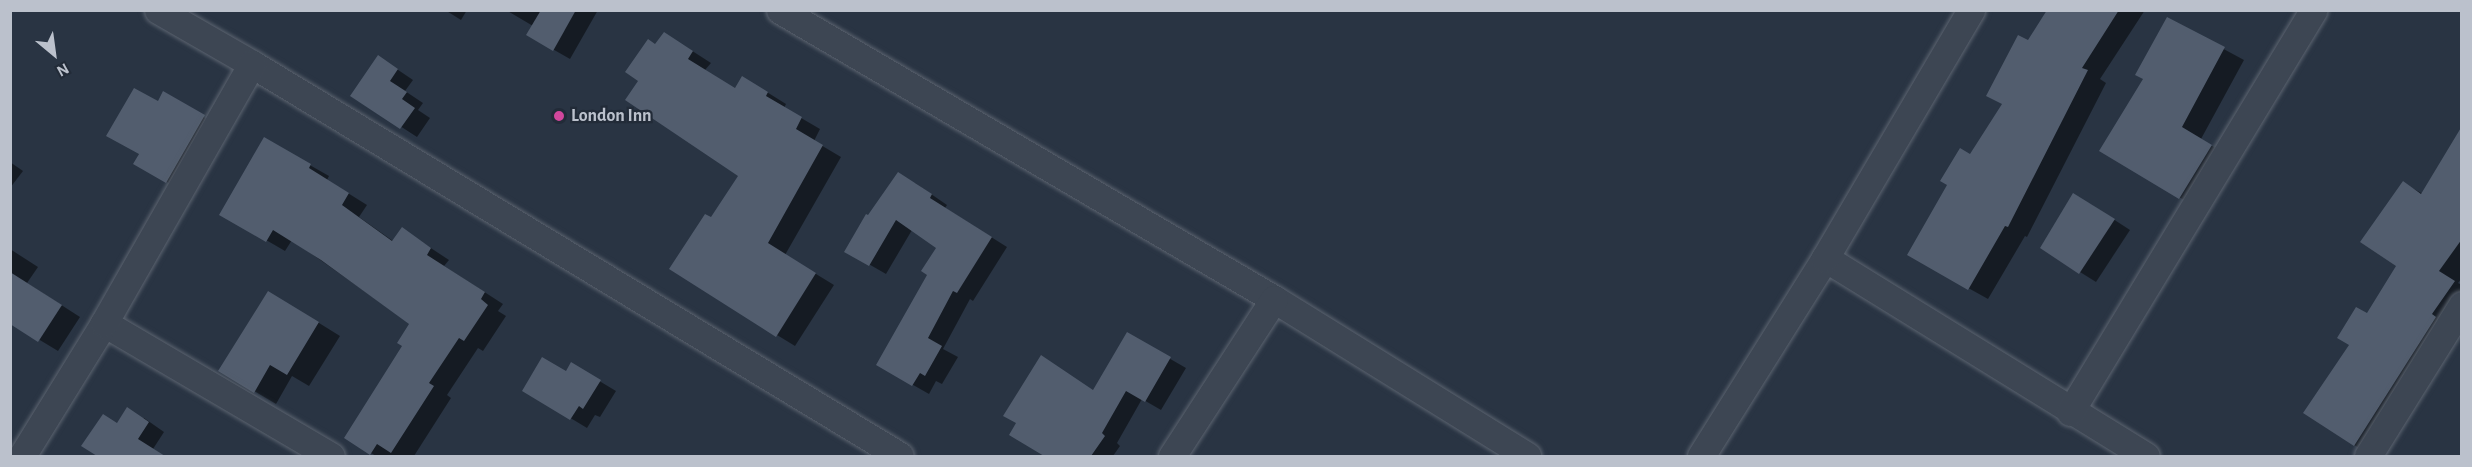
<!DOCTYPE html>
<style>
body{margin:0}
#map{position:relative;width:2472px;height:467px;overflow:hidden;background:#293443;font-family:"Alegreya Sans",sans-serif}
div>[style]{position:absolute}
[style*='--x']{left:calc(var(--x)*1px);top:calc(var(--y)*1px);width:calc(var(--w)*1px);rotate:calc(var(--a)*1deg)}
.shadow>*{inset:0;background:#0007}
.building>*{inset:0;background:#525d6e}
.roads{filter:drop-shadow(0 0 2px #5c6470) drop-shadow(0 0 2px #5c6470)}
.minor>*{height:27px;margin:-13.5px;padding:0 13.5px;transform-origin:13.5px;border-radius:13.5px;background:#3d4653}
.dots>*{width:16px;height:16px;translate:-50% -50%;box-sizing:border-box;border:3px solid #222b38;border-radius:50%}
span{translate:-50% -50%;white-space:nowrap;text-align:center;line-height:1.15;-webkit-text-stroke:4.5px #222b38;paint-order:stroke}
.poi-label{font-size:18px;color:#bbc1cc;font-weight:700}
.left{translate:0 -50%;text-align:left}
.frame{position:absolute;inset:0;border:12px solid #bbc1cc;pointer-events:none}
.north{position:absolute;left:24px;top:24px;width:60px;height:60px;-webkit-text-stroke:4px #222b38;paint-order:stroke;rotate:151deg;font-size:16px;font-weight:700;line-height:24px;text-align:center;color:#bbc1cc}
.north::after{content:'';display:block;margin:auto;width:21px;height:27px;background:#bbc1cc;clip-path:polygon(50% 0,100% 100%,50% 72%,0 100%)}
</style>
<div id="map">
<div class="shadow">
<div style="clip-path:polygon(445px 10px,467px 10px,461px 20px)"></div>
<div style="clip-path:polygon(506px 10px,598px 10px,570px 59px,528px 35px,533px 26px)"></div>
<div style="clip-path:polygon(2049px 10px,2145px 10px,2100px 79px,2106px 83px,2027px 237px,2025px 236px,1988px 299px,1909px 255px,2004px 105px,2028px 42px)"></div>
<div style="clip-path:polygon(2168px 19px,2244px 60px,2201px 139px,2230px 157px,2199px 209px,2101px 150px,2145px 79px)"></div>
<div style="clip-path:polygon(683px 45px,711px 63px,705px 70px,735px 89px,762px 89px,786px 104px,784px 108px,820px 129px,814px 141px,841px 157px,785px 255px,834px 285px,795px 346px,777px 335px,711px 219px,740px 176px,640px 81px,657px 46px)"></div>
<div style="clip-path:polygon(379px 57px,413px 80px,405px 91px,423px 103px,418px 110px,430px 118px,417px 137px,352px 95px)"></div>
<div style="clip-path:polygon(163px 94px,225px 129px,188px 194px,135px 164px)"></div>
<div style="clip-path:polygon(264px 139px,329px 176px,327px 180px,367px 205px,359px 217px,393px 241px,402px 229px,449px 260px,444px 266px,503px 304px,498px 311px,506px 316px,483px 351px,478px 348px,447px 395px,451px 398px,414px 456px,376px 456px,346px 438px,404px 346px,411px 324px,292px 240px,285px 251px,221px 214px)"></div>
<div style="clip-path:polygon(2462px 142px,2462px 278px,2458px 283px,2462px 285px,2462px 311px,2374px 456px,2354px 445px,2351px 345px,2398px 266px,2403px 183px,2423px 194px)"></div>
<div style="clip-path:polygon(10px 162px,23px 171px,10px 188px)"></div>
<div style="clip-path:polygon(915px 183px,947px 205px,945px 208px,1007px 247px,973px 301px,970px 299px,943px 349px,958px 357px,942px 384px,936px 381px,929px 394px,878px 365px,929px 274px,938px 248px,912px 230px,886px 274px,846px 251px)"></div>
<div style="clip-path:polygon(2090px 204px,2130px 230px,2096px 282px,2080px 272px)"></div>
<div style="clip-path:polygon(10px 249px,38px 267px,27px 283px,80px 317px,58px 351px,10px 322px)"></div>
<div style="clip-path:polygon(290px 305px,340px 336px,309px 386px,292px 376px,276px 404px,220px 371px)"></div>
<div style="clip-path:polygon(1127px 334px,1186px 368px,1161px 410px,1142px 399px,1117px 443px,1120px 446px,1113px 456px,1047px 456px,1011px 434px,1094px 391px)"></div>
<div style="clip-path:polygon(571px 364px,616px 391px,600px 417px,595px 415px,587px 428px,524px 390px,566px 373px)"></div>
<div style="clip-path:polygon(144px 418px,164px 432px,153px 449px,164px 456px,100px 456px,83px 445px)"></div>
</div>
<div class="building">
<div style="clip-path:polygon(541px 10px,576px 10px,553px 51px,526px 35px)"></div>
<div style="clip-path:polygon(2047px 10px,2119px 10px,2082px 68px,2088px 70px,2008px 227px,2005px 226px,1968px 290px,1907px 255px,1947px 185px,1940px 181px,1960px 148px,1970px 154px,2002px 104px,1986px 96px,2018px 35px,2028px 40px)"></div>
<div style="clip-path:polygon(2167px 17px,2225px 47px,2182px 127px,2212px 145px,2179px 199px,2099px 151px,2143px 79px,2135px 75px)"></div>
<div style="clip-path:polygon(664px 32px,693px 51px,688px 59px,735px 88px,742px 76px,768px 92px,766px 96px,802px 117px,796px 129px,823px 145px,768px 243px,816px 273px,776px 337px,669px 269px,705px 214px,711px 217px,738px 176px,625px 100px,638px 81px,625px 72px,648px 39px,655px 44px)"></div>
<div style="clip-path:polygon(378px 55px,398px 69px,390px 81px,407px 92px,402px 99px,415px 108px,400px 129px,350px 96px)"></div>
<div style="clip-path:polygon(134px 88px,158px 101px,163px 91px,205px 115px,166px 183px,133px 164px,139px 154px,106px 136px)"></div>
<div style="clip-path:polygon(2462px 126px,2462px 239px,2439px 271px,2455px 281px,2432px 314px,2436px 317px,2354px 446px,2303px 413px,2349px 345px,2337px 338px,2356px 307px,2367px 313px,2396px 266px,2360px 242px,2403px 181px,2421px 194px)"></div>
<div style="clip-path:polygon(264px 137px,311px 164px,309px 168px,349px 193px,342px 205px,392px 241px,402px 227px,431px 248px,427px 255px,485px 292px,481px 299px,488px 305px,464px 341px,459px 338px,429px 383px,434px 386px,391px 453px,377px 444px,370px 455px,344px 438px,402px 346px,397px 343px,409px 324px,321px 260px,273px 230px,266px 242px,219px 215px)"></div>
<div style="clip-path:polygon(898px 172px,932px 194px,930px 198px,992px 237px,957px 293px,953px 291px,928px 338px,942px 346px,925px 376px,920px 373px,912px 386px,876px 365px,927px 275px,921px 271px,936px 248px,896px 220px,869px 266px,844px 252px,866px 214px,868px 215px)"></div>
<div style="clip-path:polygon(2073px 193px,2115px 219px,2079px 274px,2040px 248px)"></div>
<div style="clip-path:polygon(10px 272px,62px 305px,38px 342px,10px 324px)"></div>
<div style="clip-path:polygon(268px 291px,319px 322px,287px 375px,270px 365px,254px 393px,218px 371px)"></div>
<div style="clip-path:polygon(1127px 332px,1171px 357px,1145px 402px,1126px 391px,1102px 433px,1105px 436px,1091px 456px,1044px 456px,1009px 435px,1016px 423px,1003px 416px,1041px 355px,1093px 390px)"></div>
<div style="clip-path:polygon(542px 357px,566px 371px,571px 362px,601px 380px,583px 409px,579px 406px,570px 420px,522px 391px)"></div>
<div style="clip-path:polygon(127px 407px,149px 422px,138px 439px,165px 456px,97px 456px,81px 446px,103px 414px,117px 423px)"></div>
</div>
<div class="roads">
<div class="minor">
<div style="--x:158;--y:10;--w:108;--a:29.9"></div>
<div style="--x:252;--y:64;--w:757;--a:31.17"></div>
<div style="--x:780;--y:10;--w:572;--a:30.33"></div>
<div style="--x:1274;--y:299;--w:298;--a:31.8"></div>
<div style="--x:1825;--y:258;--w:377;--a:31.7"></div>
<div style="--x:104;--y:323;--w:263;--a:30.4"></div>
<div style="--x:2070;--y:412;--w:470;--a:-58.8"></div>
<div style="--x:22;--y:456;--w:156;--a:-58.3"></div>
<div style="--x:104;--y:323;--w:298;--a:-60.3"></div>
<div style="--x:1172;--y:456;--w:187;--a:-57"></div>
<div style="--x:1701;--y:456;--w:234;--a:-57.9"></div>
<div style="--x:1825;--y:258;--w:288;--a:-59.5"></div>
<div style="--x:2368;--y:456;--w:178;--a:-58.1"></div>
</div>
</div>
<div class="dots">
<div style="left:559px;top:116px;background:#d1479c"></div>
</div>
<div class="poi-label">
<span class="left" style="left:571px;top:116px">London Inn</span>
</div>
<div class="frame"></div>
<div class="north">N</div>
</div>
